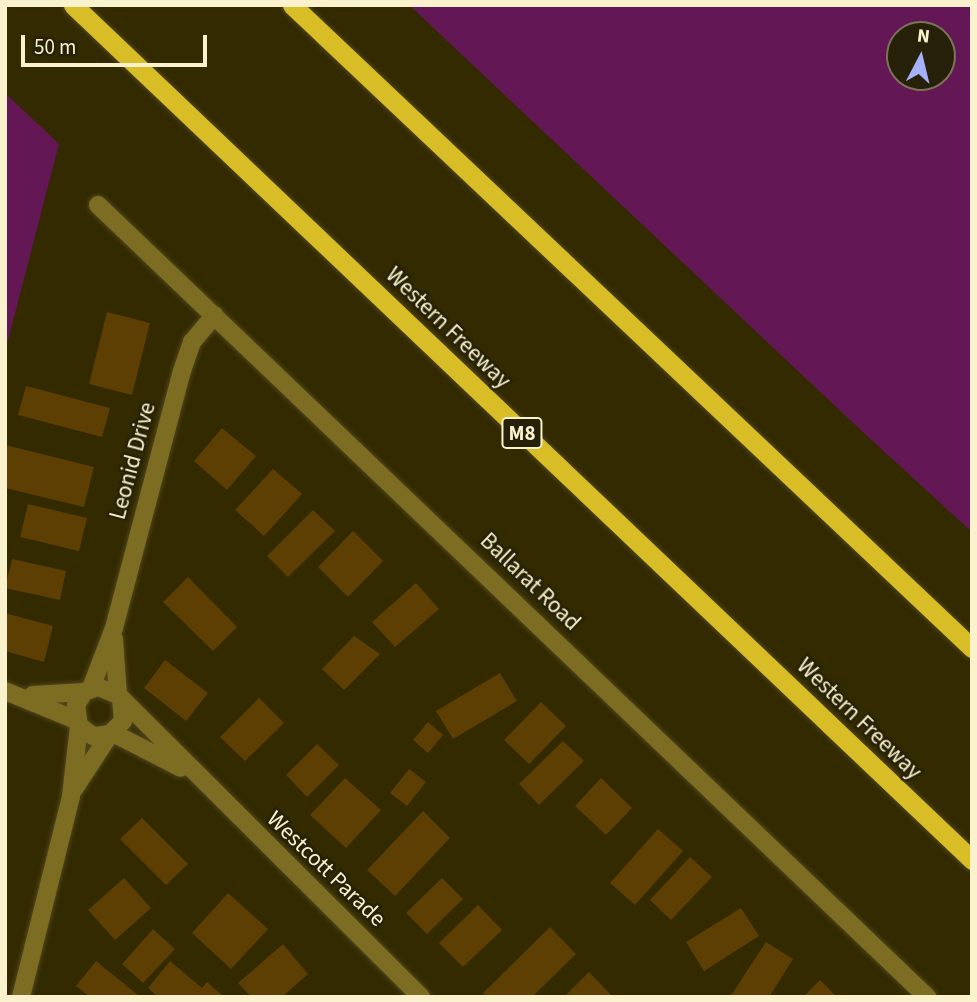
<!DOCTYPE html>
<style>
body{margin:0}
#map{position:relative;width:977px;height:1002px;overflow:hidden;background:#332a00;font-family:"Source Sans 3",sans-serif}
div>[style]{position:absolute}
[style*='--x']{left:calc(var(--x)*1px);top:calc(var(--y)*1px);width:calc(var(--w)*1px);rotate:calc(var(--a)*1deg)}
.green>*{inset:0;background:#641755}
.building>*{inset:0;background:#5d3f03}
.roads{filter:drop-shadow(0 0 2px #4f461d) drop-shadow(0 0 2px #4f461d)}
.minor>*{height:18px;margin:-9px;padding:0 9px;transform-origin:9px;border-radius:9px;background:#7c6d23}
.trunk>*{height:19px;margin:-9.5px;padding:0 9.5px;transform-origin:9.5px;border-radius:9.5px;background:#d9bd26}
span{translate:-50% -50%;white-space:nowrap;text-align:center;line-height:1.15;-webkit-text-stroke:5px #262108;paint-order:stroke}
.shield-label span{padding:2px 5px;background:#262108;border:2px solid;border-radius:5px;-webkit-text-stroke-width:0}
.shield-label{font-size:21px;color:#faf2cc;font-weight:700}
.street-label{font-size:23px;color:#faf2cc}
.frame{position:absolute;inset:0;border:7px solid #faf2cc;pointer-events:none}
.north{position:absolute;left:886px;top:21px;width:70px;height:70px;box-sizing:border-box;background:#262108;border:2px solid #7b7556;border-radius:50%;rotate:7deg;font-size:19px;font-weight:700;line-height:28px;text-align:center;color:#faf2cc}
.north::after{content:'';display:block;margin:auto;width:24px;height:32px;background:#a6b1fc;clip-path:polygon(50% 0,100% 100%,50% 72%,0 100%)}
.scale{position:absolute;left:21px;top:35px;width:186px;height:32px;box-sizing:border-box;border:4px solid #faf2cc;border-top:0;padding-left:9px;font-size:21px;line-height:24px;white-space:nowrap;color:#faf2cc;-webkit-text-stroke:5px #262108;paint-order:stroke}
</style>
<div id="map">
<div class="green">
<div style="clip-path:polygon(evenodd,409px 5px,972px 5px,972px 532px,866px 435px,409px 5px,900px 35px,942px 35px,942px 77px,900px 77px,900px 35px)"></div>
<div style="clip-path:polygon(5px 93px,59px 144px,5px 352px)"></div>
</div>
<div class="building">
<div style="clip-path:polygon(107px 312px,150px 323px,132px 395px,89px 384px)"></div>
<div style="clip-path:polygon(26px 386px,110px 408px,102px 437px,18px 415px)"></div>
<div style="clip-path:polygon(222px 428px,256px 456px,227px 490px,194px 461px)"></div>
<div style="clip-path:polygon(5px 445px,94px 467px,84px 507px,5px 488px)"></div>
<div style="clip-path:polygon(273px 469px,302px 494px,264px 536px,235px 510px)"></div>
<div style="clip-path:polygon(28px 504px,87px 518px,79px 551px,20px 537px)"></div>
<div style="clip-path:polygon(313px 510px,335px 531px,288px 577px,267px 556px)"></div>
<div style="clip-path:polygon(353px 531px,383px 561px,348px 597px,318px 567px)"></div>
<div style="clip-path:polygon(12px 559px,66px 571px,60px 600px,5px 588px)"></div>
<div style="clip-path:polygon(188px 577px,237px 627px,213px 651px,163px 602px)"></div>
<div style="clip-path:polygon(416px 583px,439px 609px,395px 647px,372px 622px)"></div>
<div style="clip-path:polygon(5px 613px,53px 626px,44px 662px,5px 651px)"></div>
<div style="clip-path:polygon(354px 636px,380px 654px,344px 690px,322px 669px)"></div>
<div style="clip-path:polygon(165px 660px,208px 693px,186px 721px,144px 688px)"></div>
<div style="clip-path:polygon(500px 673px,517px 701px,453px 739px,436px 711px)"></div>
<div style="clip-path:polygon(259px 698px,284px 723px,245px 761px,220px 737px)"></div>
<div style="clip-path:polygon(541px 702px,566px 726px,529px 764px,504px 740px)"></div>
<div style="clip-path:polygon(428px 722px,443px 735px,428px 753px,413px 740px)"></div>
<div style="clip-path:polygon(563px 741px,584px 761px,539px 805px,519px 784px)"></div>
<div style="clip-path:polygon(317px 744px,339px 765px,307px 797px,286px 775px)"></div>
<div style="clip-path:polygon(409px 769px,426px 782px,407px 806px,390px 793px)"></div>
<div style="clip-path:polygon(345px 778px,381px 810px,346px 848px,310px 815px)"></div>
<div style="clip-path:polygon(601px 778px,632px 808px,606px 835px,575px 806px)"></div>
<div style="clip-path:polygon(423px 811px,450px 838px,395px 896px,367px 870px)"></div>
<div style="clip-path:polygon(142px 818px,188px 864px,166px 885px,120px 839px)"></div>
<div style="clip-path:polygon(658px 829px,683px 851px,635px 905px,610px 883px)"></div>
<div style="clip-path:polygon(690px 857px,712px 877px,671px 920px,650px 900px)"></div>
<div style="clip-path:polygon(124px 878px,151px 908px,115px 940px,88px 910px)"></div>
<div style="clip-path:polygon(442px 878px,463px 899px,427px 934px,406px 913px)"></div>
<div style="clip-path:polygon(228px 893px,268px 929px,231px 969px,192px 933px)"></div>
<div style="clip-path:polygon(478px 905px,502px 930px,463px 967px,439px 943px)"></div>
<div style="clip-path:polygon(741px 908px,759px 936px,704px 971px,686px 942px)"></div>
<div style="clip-path:polygon(550px 927px,576px 954px,532px 997px,487px 997px,483px 993px)"></div>
<div style="clip-path:polygon(153px 929px,175px 949px,143px 983px,122px 964px)"></div>
<div style="clip-path:polygon(766px 942px,793px 959px,769px 997px,730px 997px)"></div>
<div style="clip-path:polygon(283px 944px,308px 974px,282px 997px,251px 997px,238px 983px)"></div>
<div style="clip-path:polygon(96px 961px,138px 995px,136px 997px,90px 997px,76px 986px)"></div>
<div style="clip-path:polygon(170px 961px,202px 988px,207px 982px,222px 995px,158px 997px,148px 988px)"></div>
<div style="clip-path:polygon(589px 972px,613px 997px,564px 997px)"></div>
<div style="clip-path:polygon(820px 980px,837px 997px,803px 997px)"></div>
</div>
<div class="roads">
<div class="minor">
<div style="--x:98;--y:205;--w:1147;--a:43.69"></div>
<div style="--x:114;--y:639;--w:56;--a:85.9"></div>
<div style="--x:91;--y:688;--w:64;--a:-69"></div>
<div style="--x:114;--y:628;--w:266;--a:-75.2"></div>
<div style="--x:182;--y:371;--w:31;--a:-71"></div>
<div style="--x:192;--y:342;--w:35;--a:-50"></div>
<div style="--x:5;--y:691;--w:77;--a:22.2"></div>
<div style="--x:33;--y:695;--w:51;--a:-3.4"></div>
<div style="--x:121;--y:698;--w:23;--a:85"></div>
<div style="--x:123;--y:721;--w:18;--a:135"></div>
<div style="--x:110;--y:734;--w:17;--a:173"></div>
<div style="--x:93;--y:736;--w:17;--a:-144"></div>
<div style="--x:79;--y:726;--w:21;--a:-98"></div>
<div style="--x:76;--y:705;--w:15;--a:-58"></div>
<div style="--x:84;--y:692;--w:15;--a:-20"></div>
<div style="--x:98;--y:687;--w:22;--a:22"></div>
<div style="--x:118;--y:695;--w:428;--a:44.9"></div>
<div style="--x:113;--y:733;--w:76;--a:27.2"></div>
<div style="--x:74;--y:789;--w:66;--a:-56.8"></div>
<div style="--x:21;--y:997;--w:207;--a:-76"></div>
<div style="--x:71;--y:796;--w:70;--a:-83.5"></div>
</div>
<div class="trunk">
<div style="--x:73;--y:5;--w:1241;--a:43.56"></div>
<div style="--x:292;--y:5;--w:936;--a:43.4"></div>
</div>
</div>
<div class="shield-label">
<span style="left:522px;top:433px">M8</span>
</div>
<div class="street-label">
<span style="left:448px;top:328px;rotate:44deg">Western Freeway</span>
<span style="left:133px;top:461px;rotate:-75deg">Leonid Drive</span>
<span style="left:530px;top:582px;rotate:44deg">Ballarat Road</span>
<span style="left:859px;top:719px;rotate:44deg">Western Freeway</span>
<span style="left:326px;top:869px;rotate:44deg">Westcott Parade</span>
</div>
<div class="frame"></div>
<div class="north">N</div>
<div class="scale">50 m</div>
</div>
